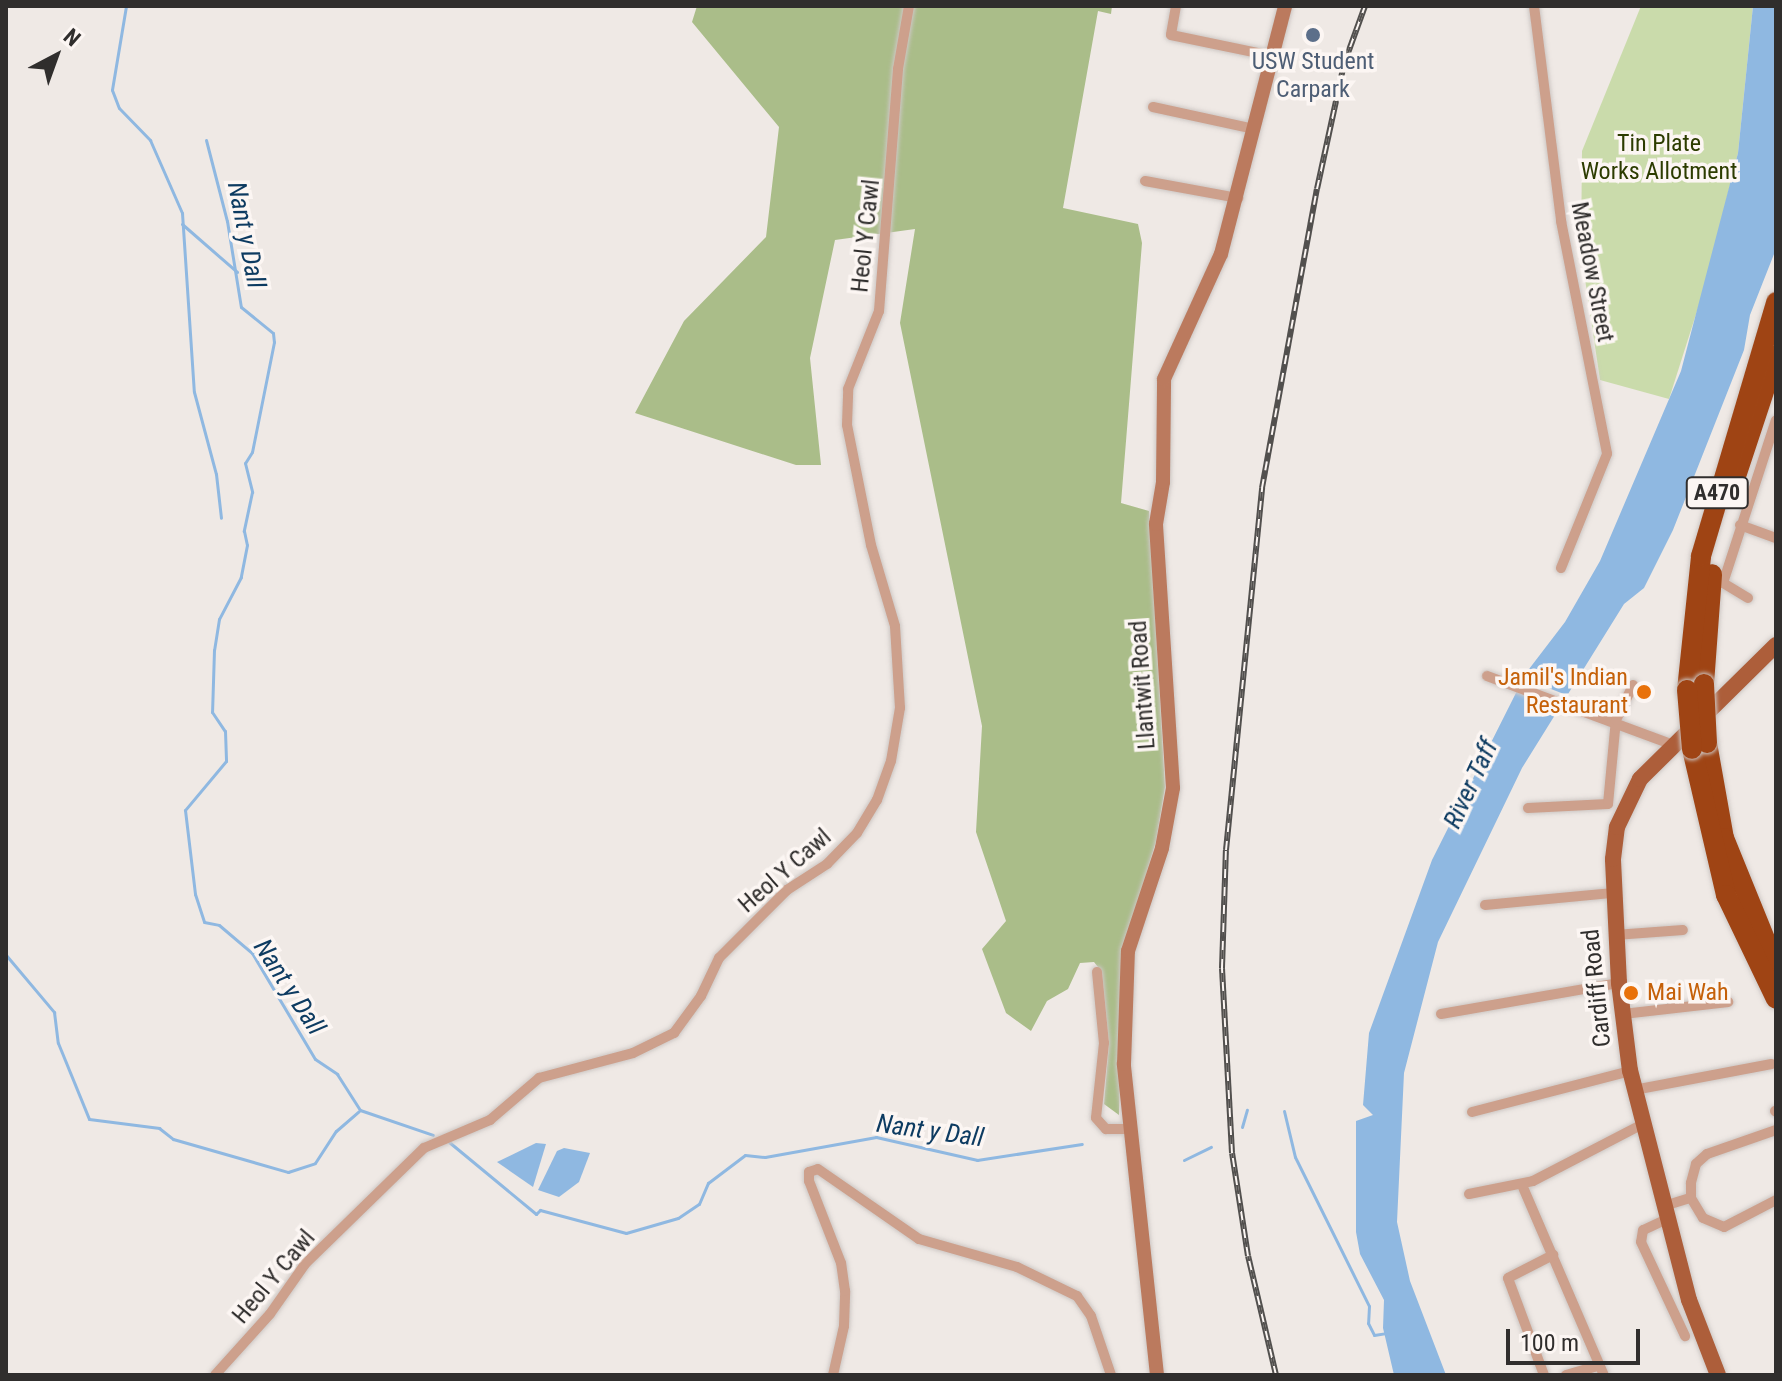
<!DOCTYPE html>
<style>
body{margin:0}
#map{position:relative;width:1782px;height:1381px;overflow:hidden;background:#efe9e5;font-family:"Roboto Condensed",sans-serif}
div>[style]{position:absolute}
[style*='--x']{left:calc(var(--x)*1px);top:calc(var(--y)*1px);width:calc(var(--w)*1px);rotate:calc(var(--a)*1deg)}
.green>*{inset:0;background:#cadbab}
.forest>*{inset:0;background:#aabd89}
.water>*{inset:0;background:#8fb8e1}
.pier>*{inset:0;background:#efe9e5}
.stream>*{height:3px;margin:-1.5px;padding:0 1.5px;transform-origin:1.5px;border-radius:1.5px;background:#8fb8e1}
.roads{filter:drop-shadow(0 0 2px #cdc7c4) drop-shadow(0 0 2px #cdc7c4)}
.street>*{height:10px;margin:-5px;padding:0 5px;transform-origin:5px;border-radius:5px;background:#cda08c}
.secondary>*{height:14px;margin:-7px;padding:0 7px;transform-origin:7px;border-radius:7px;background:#bb7a5e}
.primary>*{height:16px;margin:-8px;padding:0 8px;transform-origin:8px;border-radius:8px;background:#ad5e3a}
.highway>*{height:20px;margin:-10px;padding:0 10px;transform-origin:10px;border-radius:10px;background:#9f4414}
.rail>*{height:6px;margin-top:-3px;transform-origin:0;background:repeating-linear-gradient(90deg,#fcf6f3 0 9px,#52504e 0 18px);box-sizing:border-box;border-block:2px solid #52504e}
.bridges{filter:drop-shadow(0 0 2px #cdc7c4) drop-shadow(0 0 2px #cdc7c4)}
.highway-bridge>*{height:20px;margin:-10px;padding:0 10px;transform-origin:10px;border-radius:10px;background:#9f4414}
.dots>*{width:22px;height:22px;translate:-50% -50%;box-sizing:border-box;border:4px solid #fcf6f3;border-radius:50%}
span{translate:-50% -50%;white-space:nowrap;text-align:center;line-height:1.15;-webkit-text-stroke:7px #fcf6f3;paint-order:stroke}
.shield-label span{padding:2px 6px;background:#fcf6f3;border:2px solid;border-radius:6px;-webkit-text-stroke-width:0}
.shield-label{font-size:22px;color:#302e2d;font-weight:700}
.service-label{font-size:24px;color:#4e5e75}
.park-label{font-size:24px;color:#2c3c00}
.street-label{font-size:24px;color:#302e2d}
.food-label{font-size:24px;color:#c56008}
.right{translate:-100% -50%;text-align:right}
.left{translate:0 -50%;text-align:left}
.water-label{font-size:26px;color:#0d3b61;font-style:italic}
.frame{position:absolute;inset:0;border:8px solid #302e2d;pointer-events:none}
.north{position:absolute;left:16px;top:16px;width:80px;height:80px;-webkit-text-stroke:6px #fcf6f3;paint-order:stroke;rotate:41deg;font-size:22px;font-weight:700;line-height:32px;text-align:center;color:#302e2d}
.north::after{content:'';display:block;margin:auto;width:28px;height:36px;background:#302e2d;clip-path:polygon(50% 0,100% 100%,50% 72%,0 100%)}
.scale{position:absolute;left:1506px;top:1329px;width:134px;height:36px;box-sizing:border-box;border:4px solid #302e2d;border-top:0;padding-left:10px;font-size:24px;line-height:28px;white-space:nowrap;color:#302e2d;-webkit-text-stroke:6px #fcf6f3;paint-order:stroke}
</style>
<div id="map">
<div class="green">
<div style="clip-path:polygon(1641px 6px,1753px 6px,1738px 153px,1704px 289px,1669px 399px,1600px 380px,1581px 252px,1582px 151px)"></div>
</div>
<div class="forest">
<div style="clip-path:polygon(697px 6px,1112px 6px,1111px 14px,1098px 11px,1063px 208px,1138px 224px,1142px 243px,1121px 503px,1149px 511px,1165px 787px,1156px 841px,1123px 951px,1119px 1115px,1104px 1104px,1109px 1044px,1102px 972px,1094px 962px,1080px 963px,1068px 989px,1047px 1001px,1031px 1031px,1006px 1013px,982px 949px,1006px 921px,976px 832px,982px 726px,900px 323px,915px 229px,835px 240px,810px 358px,821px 465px,796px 465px,635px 413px,684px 321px,766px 237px,779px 127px,692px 22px)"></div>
</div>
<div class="water">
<div style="clip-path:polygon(1753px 6px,1776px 6px,1776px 249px,1750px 315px,1744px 350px,1673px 530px,1644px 588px,1624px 604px,1522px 768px,1438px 942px,1404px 1073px,1397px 1222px,1410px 1281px,1446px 1375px,1394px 1375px,1383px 1328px,1384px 1300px,1360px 1254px,1356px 1232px,1356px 1121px,1373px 1115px,1363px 1105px,1369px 1033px,1432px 860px,1526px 673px,1565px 622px,1600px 561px,1681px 371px,1738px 153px)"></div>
<div style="clip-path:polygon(536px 1143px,546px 1144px,533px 1187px,497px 1162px)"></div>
<div style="clip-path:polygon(564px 1148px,590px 1153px,579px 1182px,559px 1197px,538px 1190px,557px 1151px)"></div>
</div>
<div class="pier">
<div style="clip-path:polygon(1520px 677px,1569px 696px,1565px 706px,1516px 686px)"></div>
</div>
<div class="stream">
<div style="--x:126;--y:6;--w:85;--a:99.5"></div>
<div style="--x:112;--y:90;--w:19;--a:69"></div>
<div style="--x:119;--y:108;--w:45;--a:45.9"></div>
<div style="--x:150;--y:140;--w:80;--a:66.3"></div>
<div style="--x:182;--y:213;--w:179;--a:86.2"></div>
<div style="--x:194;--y:392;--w:85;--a:75"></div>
<div style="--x:216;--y:474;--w:44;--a:83.5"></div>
<div style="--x:206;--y:140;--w:84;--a:75.5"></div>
<div style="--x:227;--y:221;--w:87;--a:80.8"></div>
<div style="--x:241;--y:307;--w:41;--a:39.1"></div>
<div style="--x:273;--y:333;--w:9;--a:84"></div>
<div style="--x:274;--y:342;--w:112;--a:101.3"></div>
<div style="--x:252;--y:452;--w:13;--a:122"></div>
<div style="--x:245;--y:463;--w:30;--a:76"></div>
<div style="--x:252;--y:492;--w:40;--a:102"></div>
<div style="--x:244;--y:531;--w:14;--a:78"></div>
<div style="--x:247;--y:545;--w:33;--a:101"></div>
<div style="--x:241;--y:577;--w:47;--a:117.6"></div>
<div style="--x:219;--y:619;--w:31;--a:99"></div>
<div style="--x:214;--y:650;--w:62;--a:91.8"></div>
<div style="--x:212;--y:712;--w:23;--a:56"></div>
<div style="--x:225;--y:731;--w:30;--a:88"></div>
<div style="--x:226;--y:761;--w:64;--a:129.9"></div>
<div style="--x:185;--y:810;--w:85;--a:83.2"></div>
<div style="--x:195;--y:894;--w:29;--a:72"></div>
<div style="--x:204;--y:922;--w:15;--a:11"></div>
<div style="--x:219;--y:925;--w:43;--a:40.3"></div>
<div style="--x:252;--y:953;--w:123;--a:59.3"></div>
<div style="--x:315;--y:1059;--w:27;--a:34"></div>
<div style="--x:337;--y:1074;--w:43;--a:57.4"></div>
<div style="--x:360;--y:1110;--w:77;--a:18.9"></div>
<div style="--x:182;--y:224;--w:73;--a:41.1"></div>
<div style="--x:6;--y:955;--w:75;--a:49.9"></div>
<div style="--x:54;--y:1012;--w:31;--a:83"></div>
<div style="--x:58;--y:1043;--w:82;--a:67.8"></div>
<div style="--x:89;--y:1119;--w:71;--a:7.3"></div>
<div style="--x:159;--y:1128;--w:18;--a:38"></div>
<div style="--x:173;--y:1139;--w:120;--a:16"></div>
<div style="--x:288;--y:1172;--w:28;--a:-18"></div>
<div style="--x:315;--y:1163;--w:38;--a:-57"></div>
<div style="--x:336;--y:1131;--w:30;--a:-41"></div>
<div style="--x:1284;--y:1111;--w:47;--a:76.6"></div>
<div style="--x:1295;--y:1157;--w:166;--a:63.6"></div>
<div style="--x:1369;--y:1306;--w:17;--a:93"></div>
<div style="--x:1368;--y:1323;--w:13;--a:63"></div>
<div style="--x:1374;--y:1335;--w:12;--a:-9"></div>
<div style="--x:1242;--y:1127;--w:18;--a:-74"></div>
<div style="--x:449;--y:1142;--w:113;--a:39.6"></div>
<div style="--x:536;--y:1214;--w:6;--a:-45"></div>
<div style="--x:540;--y:1210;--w:89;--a:15"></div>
<div style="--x:626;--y:1233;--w:54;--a:-16.1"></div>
<div style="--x:678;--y:1218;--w:25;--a:-34"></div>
<div style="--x:699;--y:1204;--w:23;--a:-67"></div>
<div style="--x:708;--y:1183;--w:46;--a:-37.1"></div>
<div style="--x:745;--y:1155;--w:20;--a:6"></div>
<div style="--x:765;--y:1157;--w:113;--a:-10.2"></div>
<div style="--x:876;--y:1137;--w:104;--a:12.8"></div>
<div style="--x:977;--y:1160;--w:106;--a:-8.7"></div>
<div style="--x:1184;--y:1160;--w:30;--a:-26"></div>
</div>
<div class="roads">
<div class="street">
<div style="--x:1176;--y:6;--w:29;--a:100"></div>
<div style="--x:1171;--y:35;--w:103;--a:11.7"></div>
<div style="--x:1534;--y:6;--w:217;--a:82.8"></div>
<div style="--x:1561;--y:221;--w:237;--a:78.8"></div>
<div style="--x:1607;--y:454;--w:123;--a:112"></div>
<div style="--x:1153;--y:107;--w:103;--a:12.3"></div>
<div style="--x:1145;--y:181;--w:95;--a:10.4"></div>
<div style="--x:1740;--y:525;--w:38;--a:20"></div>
<div style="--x:1748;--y:598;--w:29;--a:-149"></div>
<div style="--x:1723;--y:583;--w:171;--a:-72"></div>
<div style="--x:1487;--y:676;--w:196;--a:20.3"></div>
<div style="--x:1528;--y:808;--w:80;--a:-2.9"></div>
<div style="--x:1608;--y:804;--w:84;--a:-84.6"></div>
<div style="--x:1616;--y:720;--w:39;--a:-64"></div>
<div style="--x:1485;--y:905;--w:129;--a:-5.4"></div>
<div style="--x:1615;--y:935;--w:68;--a:-4.2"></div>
<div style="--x:1097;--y:972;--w:71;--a:84.4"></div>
<div style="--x:1104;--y:1043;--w:75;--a:96.1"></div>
<div style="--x:1096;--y:1118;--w:15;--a:48"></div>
<div style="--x:1106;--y:1129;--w:22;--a:0"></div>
<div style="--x:1441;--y:1014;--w:181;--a:-9.9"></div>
<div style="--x:1623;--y:1014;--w:106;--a:-6.5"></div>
<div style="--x:1634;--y:1090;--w:140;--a:-10.7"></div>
<div style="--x:1775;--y:1111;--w:1;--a:45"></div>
<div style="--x:1472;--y:1112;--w:163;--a:-14.5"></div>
<div style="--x:1776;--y:1130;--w:73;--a:160.8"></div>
<div style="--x:1707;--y:1154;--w:15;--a:138"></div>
<div style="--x:1696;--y:1164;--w:20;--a:105"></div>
<div style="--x:1691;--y:1183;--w:15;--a:90"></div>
<div style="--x:1691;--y:1198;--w:23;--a:59"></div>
<div style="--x:1703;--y:1218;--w:23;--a:23"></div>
<div style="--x:1724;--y:1227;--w:59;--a:-27.4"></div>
<div style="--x:1522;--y:1185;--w:207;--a:66.7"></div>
<div style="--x:1469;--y:1194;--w:65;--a:-11.5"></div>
<div style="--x:1533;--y:1181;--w:124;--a:-27.4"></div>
<div style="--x:1664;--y:1206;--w:28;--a:-17"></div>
<div style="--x:1667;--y:1219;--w:26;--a:155"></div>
<div style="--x:1643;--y:1230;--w:12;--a:99"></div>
<div style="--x:1641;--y:1242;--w:104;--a:64.9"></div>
<div style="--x:215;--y:1375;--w:82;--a:-48"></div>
<div style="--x:270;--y:1314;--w:61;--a:-55"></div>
<div style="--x:305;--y:1264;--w:166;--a:-44.3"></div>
<div style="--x:424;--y:1148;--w:72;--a:-23"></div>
<div style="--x:490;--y:1120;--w:65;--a:-40.6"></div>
<div style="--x:539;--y:1078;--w:97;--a:-14.9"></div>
<div style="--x:633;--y:1053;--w:46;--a:-26"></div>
<div style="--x:674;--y:1033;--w:46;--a:-53.9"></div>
<div style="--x:701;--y:996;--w:42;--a:-64.7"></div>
<div style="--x:719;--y:958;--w:96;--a:-45"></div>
<div style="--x:787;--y:890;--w:48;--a:-33"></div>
<div style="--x:827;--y:864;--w:43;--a:-45.9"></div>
<div style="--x:857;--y:833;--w:39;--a:-59"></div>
<div style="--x:877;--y:800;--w:41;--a:-70.3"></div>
<div style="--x:891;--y:761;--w:54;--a:-80.4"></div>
<div style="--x:900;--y:708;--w:82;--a:-93.5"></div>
<div style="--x:895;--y:626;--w:84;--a:-106.5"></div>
<div style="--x:871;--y:545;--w:122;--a:-101.3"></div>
<div style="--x:847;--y:425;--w:36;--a:-88"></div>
<div style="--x:848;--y:389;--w:84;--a:-68.3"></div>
<div style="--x:879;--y:311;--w:243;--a:-85.5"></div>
<div style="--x:898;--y:69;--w:64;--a:-80.1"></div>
<div style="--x:833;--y:1375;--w:50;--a:-77.3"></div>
<div style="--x:844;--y:1326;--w:35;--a:-88"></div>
<div style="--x:845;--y:1291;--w:28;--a:-98"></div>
<div style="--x:841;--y:1263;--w:88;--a:-111.3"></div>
<div style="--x:809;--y:1181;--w:9;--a:-90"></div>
<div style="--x:809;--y:1172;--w:9;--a:-18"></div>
<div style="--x:818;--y:1169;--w:123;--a:34.7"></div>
<div style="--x:919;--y:1239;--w:102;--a:15.9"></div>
<div style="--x:1017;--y:1267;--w:67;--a:25.8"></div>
<div style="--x:1077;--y:1296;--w:24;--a:55"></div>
<div style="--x:1091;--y:1316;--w:62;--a:71.3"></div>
<div style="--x:1544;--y:1375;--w:103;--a:-110.4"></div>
<div style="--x:1508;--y:1278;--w:51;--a:-27.1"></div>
<div style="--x:1566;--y:1375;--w:35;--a:-16"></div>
</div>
<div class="secondary">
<div style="--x:1157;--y:1375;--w:313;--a:-96.1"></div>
<div style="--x:1124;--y:1064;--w:113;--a:-88"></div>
<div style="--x:1128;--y:951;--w:108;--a:-71.7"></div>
<div style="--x:1162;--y:848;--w:61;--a:-79.6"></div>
<div style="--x:1173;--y:788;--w:265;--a:-93.7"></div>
<div style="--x:1156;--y:524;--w:43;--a:-80.5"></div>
<div style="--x:1163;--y:482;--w:103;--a:-89.4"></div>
<div style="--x:1164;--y:379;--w:137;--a:-65.5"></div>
<div style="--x:1221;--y:254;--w:256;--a:-75.5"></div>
</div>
<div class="primary">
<div style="--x:1718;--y:1375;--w:80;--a:-111.1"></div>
<div style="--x:1689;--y:1300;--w:236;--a:-104.4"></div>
<div style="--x:1630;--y:1071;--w:89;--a:-97.1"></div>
<div style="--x:1619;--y:983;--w:124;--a:-92.8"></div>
<div style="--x:1613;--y:859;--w:32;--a:-83"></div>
<div style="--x:1617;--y:827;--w:53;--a:-64.4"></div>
<div style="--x:1640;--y:779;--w:191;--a:-44.6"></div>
</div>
<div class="highway">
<div style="--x:1737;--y:473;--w:124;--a:-71.7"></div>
<div style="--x:1704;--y:684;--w:110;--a:-85.8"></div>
<div style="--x:1687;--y:690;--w:135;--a:-84"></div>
<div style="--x:1701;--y:556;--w:265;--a:-73.5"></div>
<div style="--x:1707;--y:743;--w:97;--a:79.9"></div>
<div style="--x:1724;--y:838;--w:138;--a:67.9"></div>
<div style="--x:1692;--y:749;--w:150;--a:76.9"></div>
<div style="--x:1726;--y:895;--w:115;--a:64.3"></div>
</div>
</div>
<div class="rail">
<div style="--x:1276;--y:1375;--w:122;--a:-103.2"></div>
<div style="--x:1248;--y:1256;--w:104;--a:-98.8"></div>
<div style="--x:1232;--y:1153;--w:185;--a:-93.1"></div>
<div style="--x:1222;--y:968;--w:118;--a:-88.1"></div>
<div style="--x:1226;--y:850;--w:364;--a:-84.3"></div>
<div style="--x:1262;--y:488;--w:304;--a:-79.6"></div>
<div style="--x:1317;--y:189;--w:128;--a:-77.8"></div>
<div style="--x:1344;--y:64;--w:62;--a:-70.1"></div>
</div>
<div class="bridges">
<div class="highway-bridge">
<div style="--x:1704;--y:684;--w:59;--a:87.1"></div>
<div style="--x:1687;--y:690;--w:59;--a:85.2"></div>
</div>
</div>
<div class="dots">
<div style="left:1313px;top:35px;background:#5c6f8a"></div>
<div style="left:1644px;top:692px;background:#e8710a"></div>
<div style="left:1631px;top:993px;background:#e8710a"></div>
</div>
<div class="shield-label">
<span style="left:1717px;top:493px">A470</span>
</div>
<div class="service-label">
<span style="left:1313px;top:76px">USW Student<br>Carpark</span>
</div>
<div class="park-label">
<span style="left:1659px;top:158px">Tin Plate<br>Works Allotment</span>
</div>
<div class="street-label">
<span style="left:866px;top:236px;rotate:-84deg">Heol Y Cawl</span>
<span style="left:1592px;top:272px;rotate:79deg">Meadow Street</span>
<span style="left:1143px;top:685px;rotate:-94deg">Llantwit Road</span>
<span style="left:785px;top:871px;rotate:-41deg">Heol Y Cawl</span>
<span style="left:1597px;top:988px;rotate:-96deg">Cardiff Road</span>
<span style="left:274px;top:1277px;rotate:-50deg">Heol Y Cawl</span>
</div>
<div class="food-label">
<span class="right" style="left:1628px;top:692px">Jamil's Indian<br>Restaurant</span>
<span class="left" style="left:1647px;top:993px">Mai Wah</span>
</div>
<div class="water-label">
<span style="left:246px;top:235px;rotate:79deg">Nant y Dall</span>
<span style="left:1471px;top:784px;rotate:-65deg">River Taff</span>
<span style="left:289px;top:987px;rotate:57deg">Nant y Dall</span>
<span style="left:930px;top:1131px;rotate:8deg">Nant y Dall</span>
</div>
<div class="frame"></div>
<div class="north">N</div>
<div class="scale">100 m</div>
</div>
